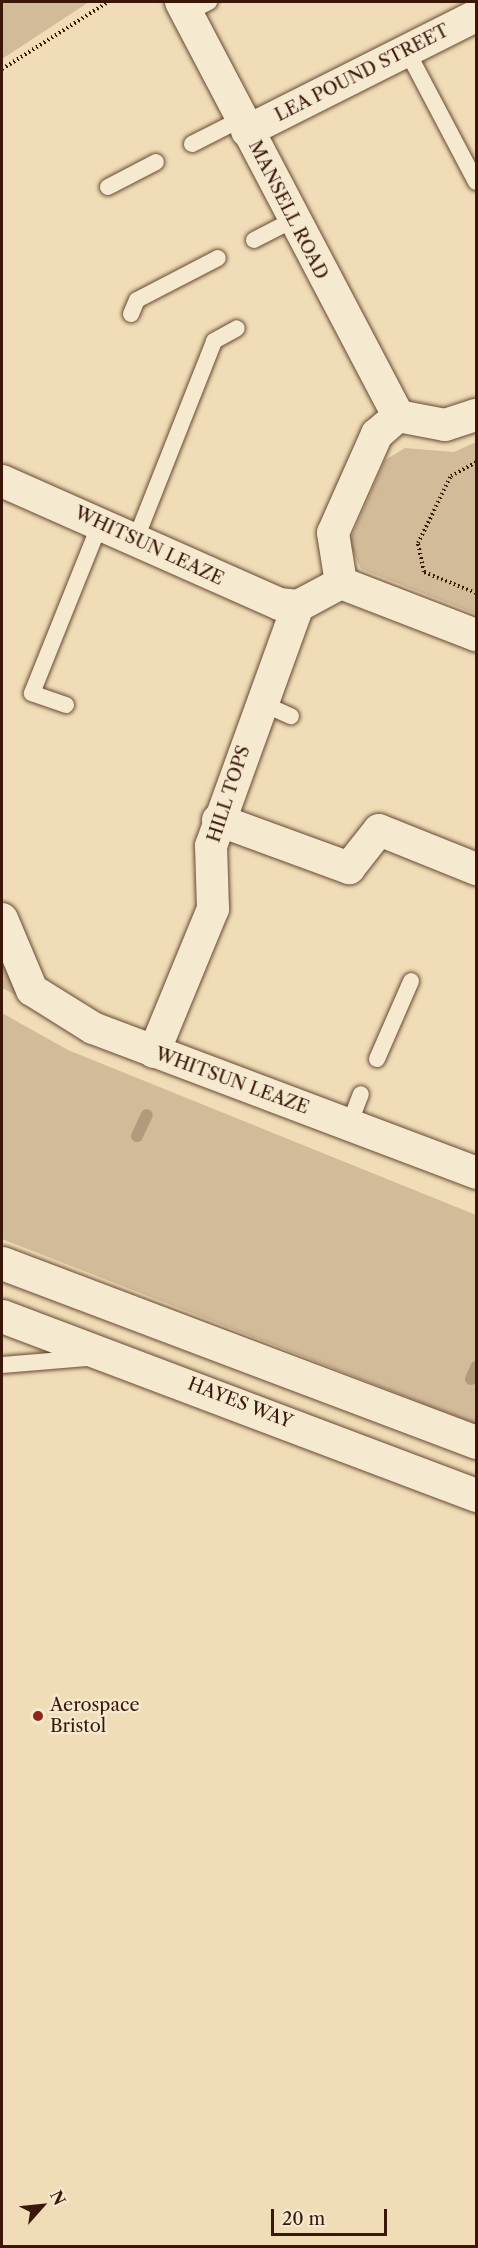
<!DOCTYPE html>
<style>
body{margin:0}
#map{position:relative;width:478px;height:2248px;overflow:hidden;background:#f0ddb7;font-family:"Libre Caslon Text",serif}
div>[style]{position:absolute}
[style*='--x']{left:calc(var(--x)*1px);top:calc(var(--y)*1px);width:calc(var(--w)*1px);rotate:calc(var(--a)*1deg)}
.green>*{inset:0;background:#d1bb99}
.stream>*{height:12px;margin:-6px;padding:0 6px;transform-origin:6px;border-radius:6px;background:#b29a7c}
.path>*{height:4px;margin-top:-2px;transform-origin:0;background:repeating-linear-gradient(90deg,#3a1709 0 1.5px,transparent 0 4.5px)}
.roads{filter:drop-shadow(0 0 2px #684834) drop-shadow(0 0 2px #684834)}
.service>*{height:16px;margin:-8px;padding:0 8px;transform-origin:8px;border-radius:8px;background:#f5e9d0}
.minor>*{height:32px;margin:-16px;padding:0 16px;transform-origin:16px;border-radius:16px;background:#f5e9d0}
.tertiary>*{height:33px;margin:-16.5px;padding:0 16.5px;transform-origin:16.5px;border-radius:16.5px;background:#f5e9d0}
.dots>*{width:16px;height:16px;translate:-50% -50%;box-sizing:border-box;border:3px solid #f5e9d0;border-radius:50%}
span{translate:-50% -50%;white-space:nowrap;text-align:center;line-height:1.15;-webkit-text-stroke:4.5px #f5e9d0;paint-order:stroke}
.street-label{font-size:18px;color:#3a1709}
.poi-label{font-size:18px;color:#3a1709}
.left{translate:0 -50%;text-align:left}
.frame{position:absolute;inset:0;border:3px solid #3a1709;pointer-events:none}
.north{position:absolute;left:12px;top:2176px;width:60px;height:60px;-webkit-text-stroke:4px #f5e9d0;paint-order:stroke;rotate:63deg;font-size:16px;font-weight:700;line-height:24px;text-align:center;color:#3a1709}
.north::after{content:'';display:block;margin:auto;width:21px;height:27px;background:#3a1709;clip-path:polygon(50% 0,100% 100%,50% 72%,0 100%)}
.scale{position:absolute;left:271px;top:2209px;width:116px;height:27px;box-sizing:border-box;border:3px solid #3a1709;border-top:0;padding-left:8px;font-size:18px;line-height:21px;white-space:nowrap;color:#3a1709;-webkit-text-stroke:4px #f5e9d0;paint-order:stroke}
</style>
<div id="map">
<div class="green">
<div style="clip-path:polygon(2px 2px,89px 2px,2px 59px)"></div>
<div style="clip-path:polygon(476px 442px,476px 614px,361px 569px,349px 543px,385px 460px,405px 448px,454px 452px)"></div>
<div style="clip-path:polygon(2px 938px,18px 996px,2px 988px)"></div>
<div style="clip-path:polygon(2px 1013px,68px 1050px,476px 1215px,476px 1424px,2px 1239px)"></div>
</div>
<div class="stream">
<div style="--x:137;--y:1136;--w:23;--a:-65"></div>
<div style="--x:471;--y:1379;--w:13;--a:-67"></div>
</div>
<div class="path">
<div style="--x:2;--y:69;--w:125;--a:-32.3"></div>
<div style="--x:476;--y:593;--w:56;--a:-158"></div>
<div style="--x:424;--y:572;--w:30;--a:-102"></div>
<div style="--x:418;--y:543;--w:75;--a:-63.8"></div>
<div style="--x:451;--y:476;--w:29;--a:-29"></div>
</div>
<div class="roads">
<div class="service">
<div style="--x:187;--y:13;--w:25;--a:-27"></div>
<div style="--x:407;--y:51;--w:148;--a:62.2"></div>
<div style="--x:192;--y:144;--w:55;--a:-27"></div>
<div style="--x:108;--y:187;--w:54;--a:-27.5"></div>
<div style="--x:254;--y:240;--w:44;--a:-27.1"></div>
<div style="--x:131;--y:314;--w:15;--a:-67"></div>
<div style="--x:137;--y:300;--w:91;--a:-27.4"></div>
<div style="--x:135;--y:541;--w:215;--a:-68.4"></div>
<div style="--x:214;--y:341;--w:26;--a:-29"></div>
<div style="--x:259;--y:702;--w:35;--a:24"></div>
<div style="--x:66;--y:705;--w:36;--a:-161"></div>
<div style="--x:32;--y:693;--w:180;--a:-68.1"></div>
<div style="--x:377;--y:1059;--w:85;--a:-66.4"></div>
<div style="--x:349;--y:1125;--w:33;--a:-69"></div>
<div style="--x:2;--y:1365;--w:85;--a:-4.7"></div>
</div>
<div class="minor">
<div style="--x:181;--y:2;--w:467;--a:62.3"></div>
<div style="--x:398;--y:416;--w:28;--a:139"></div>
<div style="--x:377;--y:434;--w:108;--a:114"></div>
<div style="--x:333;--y:533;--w:51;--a:80.9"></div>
<div style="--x:341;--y:583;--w:49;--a:151.9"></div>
<div style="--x:247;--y:131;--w:256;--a:-26.7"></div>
<div style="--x:398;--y:416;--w:48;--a:10.8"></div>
<div style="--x:445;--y:425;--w:33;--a:-18"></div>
<div style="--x:2;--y:481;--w:303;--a:23.9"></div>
<div style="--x:279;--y:604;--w:19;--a:6"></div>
<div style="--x:341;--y:583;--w:145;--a:21.1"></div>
<div style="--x:218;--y:820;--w:140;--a:20.1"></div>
<div style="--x:349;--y:868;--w:48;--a:-51.7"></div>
<div style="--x:379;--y:830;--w:105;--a:21.9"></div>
<div style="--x:2;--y:919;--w:77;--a:67.1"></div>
<div style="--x:32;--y:990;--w:72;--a:31.9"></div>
<div style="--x:93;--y:1028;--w:410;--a:20.7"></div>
<div style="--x:154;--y:1052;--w:155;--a:-67.6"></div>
<div style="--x:213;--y:909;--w:63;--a:-91.8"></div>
<div style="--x:211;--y:846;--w:255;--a:-70.1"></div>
</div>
<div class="tertiary">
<div style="--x:2;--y:1263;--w:507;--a:20.69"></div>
<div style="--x:2;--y:1316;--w:507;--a:20.69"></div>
</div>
</div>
<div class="dots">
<div style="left:38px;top:1716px;background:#8f2418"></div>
</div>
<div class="street-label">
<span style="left:362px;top:73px;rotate:-27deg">LEA POUND STREET</span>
<span style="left:288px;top:210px;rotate:63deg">MANSELL ROAD</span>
<span style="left:149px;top:546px;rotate:25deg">WHITSUN LEAZE</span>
<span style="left:229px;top:794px;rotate:-72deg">HILL TOPS</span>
<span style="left:232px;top:1081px;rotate:20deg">WHITSUN LEAZE</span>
<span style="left:240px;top:1403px;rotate:21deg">HAYES WAY</span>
</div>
<div class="poi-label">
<span class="left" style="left:50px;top:1716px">Aerospace<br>Bristol</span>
</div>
<div class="frame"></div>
<div class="north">N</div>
<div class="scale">20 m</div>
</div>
